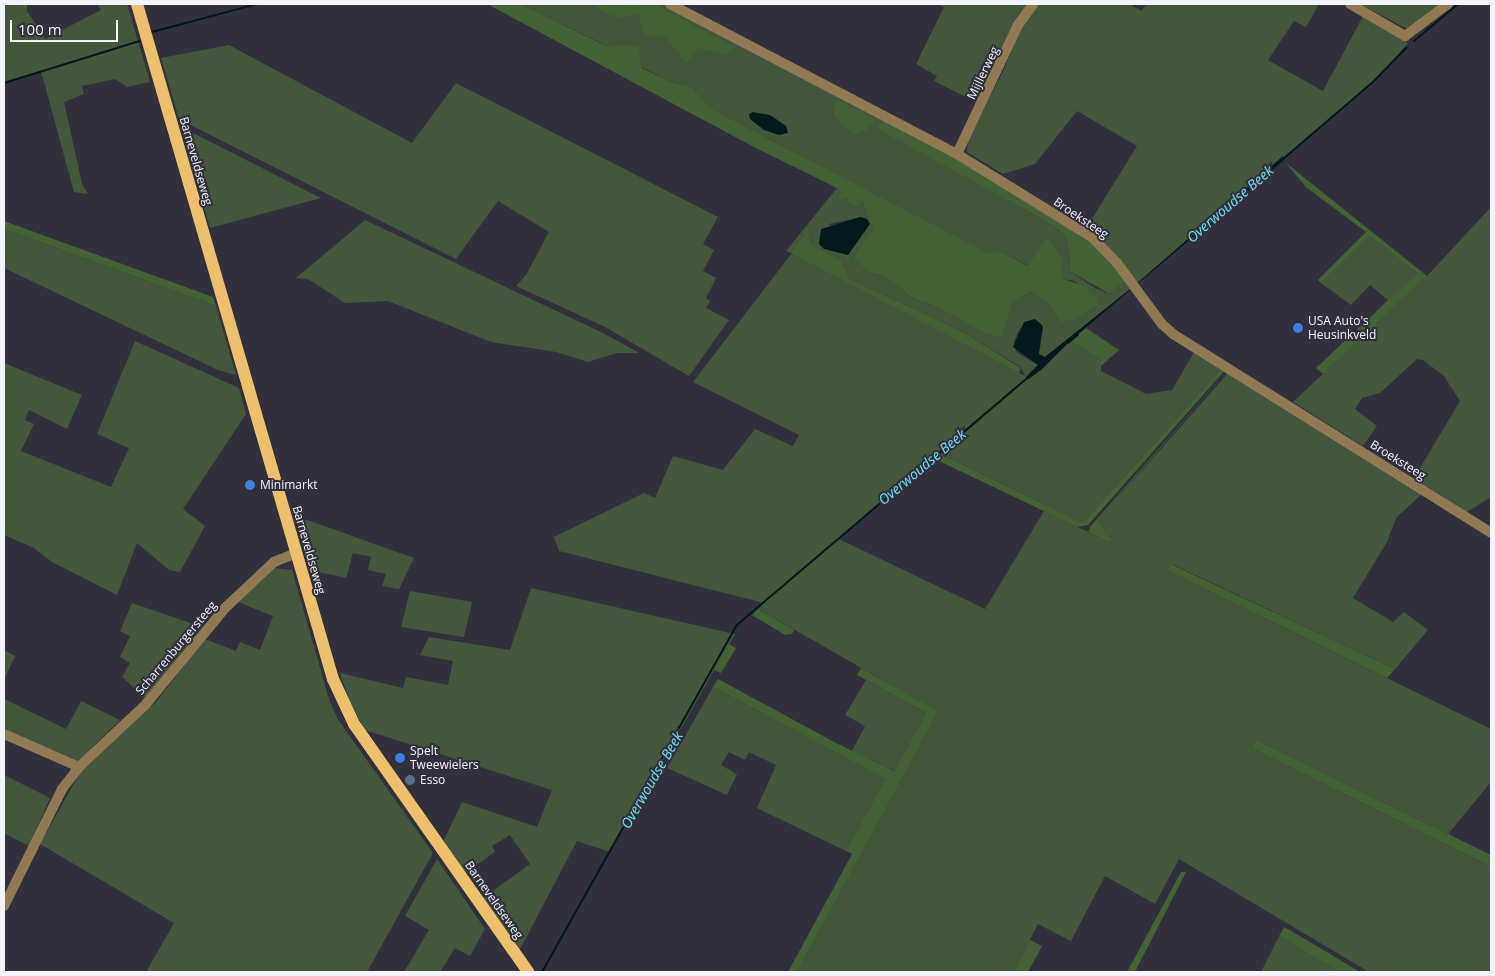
<!DOCTYPE html>
<style>
body{margin:0}
#map{position:relative;width:1495px;height:976px;overflow:hidden;background:#31303c;font-family:"Open Sans",sans-serif}
div>[style]{position:absolute}
[style*='--x']{left:calc(var(--x)*1px);top:calc(var(--y)*1px);width:calc(var(--w)*1px);rotate:calc(var(--a)*1deg)}
.green>*{inset:0;background:#44573c}
.forest>*{inset:0;background:#456237}
.water>*{inset:0;background:#03191c}
.stream>*{height:2px;margin:-1px;padding:0 1px;transform-origin:1px;border-radius:1px;background:#03191c}
.minor>*{height:10px;margin:-5px;padding:0 5px;transform-origin:5px;border-radius:5px;background:#8f7a53}
.major>*{height:12px;margin:-6px;padding:0 6px;transform-origin:6px;border-radius:6px;background:#edc06d}
.dots>*{width:14px;height:14px;translate:-50% -50%;box-sizing:border-box;border:2px solid #31303c;border-radius:50%}
span{translate:-50% -50%;white-space:nowrap;text-align:center;line-height:1.15;-webkit-text-stroke:4px #31303c;paint-order:stroke}
.street-label{font-size:12px;color:#f3f3fa}
.poi-label{font-size:12px;color:#f3f3fa}
.left{translate:0 -50%;text-align:left}
.water-label{font-size:14px;color:#70e0ef;font-style:italic}
.frame{position:absolute;inset:0;border:5px solid #f3f3fa;pointer-events:none}
.scale{position:absolute;left:10px;top:20px;width:108px;height:22px;box-sizing:border-box;border:2px solid #f3f3fa;border-top:0;padding-left:6px;font-size:15px;line-height:18px;white-space:nowrap;color:#f3f3fa;-webkit-text-stroke:4px #31303c;paint-order:stroke}
</style>
<div id="map">
<div class="green">
<div style="clip-path:polygon(4px 4px,27px 4px,27px 11px,45px 39px,101px 10px,97px 4px,127px 4px,150px 82px,127px 87px,115px 79px,82px 86px,84px 94px,64px 102px,82px 184px,88px 194px,74px 192px,41px 71px,4px 82px)"></div>
<div style="clip-path:polygon(evenodd,521px 4px,663px 4px,884px 119px,879px 129px,1054px 226px,1065px 237px,1070px 255px,1069px 271px,1097px 289px,1110px 294px,1126px 280px,1134px 286px,1045px 357px,1039px 356px,1038px 341px,1043px 331px,1020px 328px,1014px 341px,1016px 352px,1038px 365px,1028px 374px,1042px 369px,1070px 341px,1101px 360px,1101px 371px,1146px 394px,1172px 390px,1196px 349px,1222px 368px,1083px 523px,939px 453px,839px 539px,985px 609px,1044px 511px,1111px 543px,1112px 539px,1105px 533px,1099px 519px,1230px 371px,1422px 494px,1396px 518px,1387px 542px,1353px 598px,1393px 622px,1404px 612px,1428px 630px,1395px 669px,1172px 564px,1168px 571px,1491px 729px,1491px 782px,1448px 834px,1256px 740px,1252px 748px,1491px 867px,1491px 972px,1369px 972px,1179px 859px,1155px 904px,1105px 876px,1071px 941px,1038px 924px,1014px 972px,797px 972px,937px 711px,758px 609px,764px 603px,559px 551px,554px 537px,644px 493px,655px 498px,673px 456px,723px 470px,755px 429px,793px 446px,799px 435px,693px 382px,792px 253px,1025px 376px,1021px 367px,965px 333px,849px 278px,842px 261px,811px 244px,808px 232px,791px 253px,786px 251px,837px 188px,842px 190px,838px 201px,846px 197px,862px 200px,873px 229px,853px 258px,868px 272px,885px 277px,913px 298px,941px 309px,986px 334px,1002px 336px,1012px 304px,1030px 292px,1049px 304px,1090px 294px,1074px 281px,1064px 279px,1047px 238px,1029px 266px,999px 251px,989px 255px,712px 109px,692px 87px,669px 81px,642px 67px,639px 46px,607px 46px,521px 4px,861px 217px,854px 245px,848px 255px,829px 224px,861px 217px)"></div>
<div style="clip-path:polygon(938px 4px,1030px 4px,980px 104px,934px 81px,937px 76px,916px 64px,944px 7px)"></div>
<div style="clip-path:polygon(1036px 4px,1129px 4px,1142px 11px,1146px 4px,1319px 4px,1306px 27px,1294px 21px,1268px 60px,1323px 91px,1362px 18px,1367px 15px,1399px 34px,1408px 43px,1377px 79px,1137px 283px,1101px 238px,1087px 227px,1137px 146px,1077px 111px,1035px 164px,1003px 174px,967px 152px,968px 141px,1005px 67px,1023px 22px)"></div>
<div style="clip-path:polygon(1360px 4px,1444px 4px,1411px 31px)"></div>
<div style="clip-path:polygon(229px 45px,412px 143px,456px 83px,718px 217px,703px 244px,714px 250px,703px 271px,716px 278px,706px 298px,710px 301px,706px 308px,729px 320px,689px 376px,605px 327px,516px 286px,526px 275px,549px 232px,498px 201px,456px 259px,179px 119px,161px 58px)"></div>
<div style="clip-path:polygon(181px 127px,321px 198px,210px 228px)"></div>
<div style="clip-path:polygon(1491px 207px,1491px 497px,1467px 512px,1414px 478px,1460px 401px,1444px 376px,1423px 360px,1417px 359px,1380px 393px,1362px 398px,1355px 409px,1377px 426px,1363px 446px,1293px 402px,1427px 276px)"></div>
<div style="clip-path:polygon(365px 220px,605px 334px,639px 353px,617px 353px,588px 362px,556px 352px,491px 342px,388px 301px,345px 303px,308px 279px,296px 278px)"></div>
<div style="clip-path:polygon(4px 229px,216px 306px,236px 375px,218px 370px,4px 268px)"></div>
<div style="clip-path:polygon(1370px 236px,1417px 273px,1389px 301px,1370px 285px,1351px 305px,1321px 283px)"></div>
<div style="clip-path:polygon(135px 341px,239px 388px,246px 414px,183px 509px,205px 526px,180px 572px,169px 570px,137px 543px,117px 595px,52px 562px,34px 548px,4px 535px,4px 363px,82px 395px,67px 429px,29px 410px,25px 420px,34px 424px,21px 451px,111px 487px,129px 448px,97px 434px)"></div>
<div style="clip-path:polygon(293px 515px,414px 558px,399px 589px,382px 586px,386px 574px,368px 570px,371px 557px,353px 553px,346px 578px,309px 570px)"></div>
<div style="clip-path:polygon(274px 568px,292px 570px,329px 699px,337px 718px,433px 853px,367px 972px,146px 972px,174px 923px,40px 844px,82px 769px,156px 702px,205px 639px,236px 651px,240px 642px,260px 650px,273px 616px,238px 602px)"></div>
<div style="clip-path:polygon(531px 588px,735px 634px,610px 852px,577px 841px,520px 949px,483px 898px,530px 864px,510px 835px,492px 846px,495px 852px,465px 873px,443px 842px,462px 802px,537px 827px,552px 790px,365px 730px,350px 702px,340px 673px,403px 688px,406px 677px,448px 685px,453px 661px,420px 655px,429px 637px,510px 650px)"></div>
<div style="clip-path:polygon(410px 591px,472px 602px,464px 637px,401px 627px)"></div>
<div style="clip-path:polygon(132px 603px,202px 627px,145px 698px,122px 677px,130px 663px,120px 657px,130px 636px,120px 631px)"></div>
<div style="clip-path:polygon(4px 650px,15px 656px,4px 680px)"></div>
<div style="clip-path:polygon(866px 680px,926px 713px,896px 771px,852px 751px,865px 726px,845px 715px)"></div>
<div style="clip-path:polygon(713px 687px,887px 779px,846px 851px,757px 808px,776px 765px,749px 752px,745px 760px,729px 752px,721px 765px,737px 774px,727px 795px,667px 768px)"></div>
<div style="clip-path:polygon(4px 699px,66px 729px,81px 701px,120px 720px,76px 763px,4px 731px)"></div>
<div style="clip-path:polygon(4px 775px,50px 798px,29px 846px,4px 833px)"></div>
<div style="clip-path:polygon(437px 859px,485px 929px,470px 956px,455px 948px,440px 972px,404px 972px,429px 930px,405px 916px)"></div>
<div style="clip-path:polygon(1279px 936px,1339px 972px,1261px 972px)"></div>
</div>
<div class="forest">
<div style="clip-path:polygon(487px 4px,521px 4px,606px 46px,639px 45px,642px 68px,669px 81px,692px 87px,712px 109px,989px 254px,999px 251px,1028px 266px,1047px 237px,1063px 260px,1061px 269px,1064px 279px,1088px 288px,1090px 294px,1096px 295px,1098px 304px,1077px 319px,1061px 322px,1049px 304px,1030px 292px,1012px 304px,1002px 337px,986px 334px,941px 309px,913px 298px,885px 277px,868px 272px,853px 258px,873px 229px,862px 200px,857px 206px,850px 204px,846px 197px,838px 202px,841px 190px,752px 146px)"></div>
<div style="clip-path:polygon(596px 4px,654px 4px,735px 48px,725px 55px,698px 48px,686px 63px,667px 38px,645px 34px,638px 13px,621px 18px,602px 12px)"></div>
<div style="clip-path:polygon(836px 100px,876px 119px,866px 130px,854px 135px,834px 116px)"></div>
<div style="clip-path:polygon(884px 119px,923px 138px,1095px 242px,1126px 280px,1110px 294px,1069px 271px,1070px 255px,1065px 237px,1054px 226px,878px 129px)"></div>
<div style="clip-path:polygon(1286px 163px,1427px 276px,1323px 374px,1316px 368px,1417px 273px,1370px 236px,1321px 283px,1318px 280px,1366px 232px,1306px 187px)"></div>
<div style="clip-path:polygon(4px 221px,213px 297px,216px 306px,4px 229px)"></div>
<div style="clip-path:polygon(808px 231px,811px 244px,842px 261px,849px 278px,965px 333px,1021px 368px,1019px 373px,791px 253px)"></div>
<div style="clip-path:polygon(1086px 328px,1119px 350px,1101px 366px,1101px 360px,1070px 341px)"></div>
<div style="clip-path:polygon(1222px 368px,1226px 369px,1088px 525px,1077px 527px,933px 458px,939px 453px,1083px 523px)"></div>
<div style="clip-path:polygon(1228px 370px,1099px 519px,1105px 533px,1112px 539px,1111px 543px,1088px 532px,1090px 527px)"></div>
<div style="clip-path:polygon(1171px 564px,1177px 567px,1395px 669px,1387px 678px,1168px 571px)"></div>
<div style="clip-path:polygon(758px 609px,794px 630px,792px 634px,785px 635px,752px 615px)"></div>
<div style="clip-path:polygon(729px 644px,736px 648px,721px 673px,714px 670px)"></div>
<div style="clip-path:polygon(861px 668px,938px 711px,797px 972px,788px 972px,852px 854px,846px 851px,886px 779px,713px 687px,718px 679px,836px 743px,895px 771px,926px 713px,857px 675px)"></div>
<div style="clip-path:polygon(1256px 740px,1491px 855px,1491px 867px,1252px 748px)"></div>
<div style="clip-path:polygon(1181px 872px,1186px 872px,1135px 972px,1127px 972px)"></div>
<div style="clip-path:polygon(1284px 927px,1305px 939px,1360px 972px,1339px 972px,1279px 936px)"></div>
<div style="clip-path:polygon(1030px 940px,1042px 946px,1028px 972px,1014px 972px)"></div>
</div>
<div class="water">
<div style="clip-path:polygon(753px 112px,770px 115px,786px 126px,788px 133px,779px 135px,764px 130px,750px 119px,749px 114px)"></div>
<div style="clip-path:polygon(1283px 156px,1284px 160px,1070px 341px,1042px 369px,1029px 379px,1026px 377px,1038px 365px,1013px 347px,1024px 322px,1035px 319px,1043px 326px,1039px 354px,1045px 357px,1134px 286px)"></div>
<div style="clip-path:polygon(861px 217px,867px 219px,870px 224px,848px 255px,824px 249px,819px 244px,821px 229px)"></div>
</div>
<div class="stream">
<div style="--x:152;--y:32;--w:109;--a:-14.9"></div>
<div style="--x:1414;--y:41;--w:57;--a:-40.1"></div>
<div style="--x:4;--y:83;--w:142;--a:-17.2"></div>
<div style="--x:1283;--y:159;--w:120;--a:-40.6"></div>
<div style="--x:1374;--y:81;--w:47;--a:-45.9"></div>
<div style="--x:1068;--y:343;--w:13;--a:-39"></div>
<div style="--x:542;--y:972;--w:398;--a:-60.7"></div>
<div style="--x:737;--y:625;--w:382;--a:-40.4"></div>
</div>
<div class="minor">
<div style="--x:670;--y:4;--w:324;--a:27.6"></div>
<div style="--x:957;--y:154;--w:160;--a:31.7"></div>
<div style="--x:1093;--y:238;--w:35;--a:46"></div>
<div style="--x:1117;--y:263;--w:76;--a:53.6"></div>
<div style="--x:1162;--y:324;--w:15;--a:42"></div>
<div style="--x:1173;--y:334;--w:375;--a:32"></div>
<div style="--x:1350;--y:4;--w:64;--a:30.2"></div>
<div style="--x:1405;--y:36;--w:54;--a:-36.7"></div>
<div style="--x:957;--y:154;--w:143;--a:-64.7"></div>
<div style="--x:1018;--y:25;--w:26;--a:-54"></div>
<div style="--x:4;--y:734;--w:82;--a:23.7"></div>
<div style="--x:4;--y:906;--w:131;--a:-63.6"></div>
<div style="--x:62;--y:789;--w:28;--a:-52"></div>
<div style="--x:79;--y:767;--w:92;--a:-43.2"></div>
<div style="--x:146;--y:704;--w:126;--a:-50.5"></div>
<div style="--x:226;--y:607;--w:66;--a:-43.2"></div>
<div style="--x:274;--y:562;--w:24;--a:-22"></div>
</div>
<div class="major">
<div style="--x:137;--y:4;--w:703;--a:73.81"></div>
<div style="--x:333;--y:679;--w:50;--a:65"></div>
<div style="--x:354;--y:724;--w:303;--a:54.9"></div>
</div>
<div class="dots">
<div style="left:1298px;top:328px;background:#3f7fe0"></div>
<div style="left:250px;top:485px;background:#3f7fe0"></div>
<div style="left:400px;top:758px;background:#3f7fe0"></div>
<div style="left:410px;top:780px;background:#5c6f8a"></div>
</div>
<div class="street-label">
<span style="left:983px;top:73px;rotate:-64deg">Mijllerweg</span>
<span style="left:196px;top:161px;rotate:74deg">Barneveldseweg</span>
<span style="left:1081px;top:218px;rotate:34deg">Broeksteeg</span>
<span style="left:1398px;top:460px;rotate:32deg">Broeksteeg</span>
<span style="left:309px;top:550px;rotate:74deg">Barneveldseweg</span>
<span style="left:176px;top:648px;rotate:-50deg">Scharrenburgersteeg</span>
<span style="left:494px;top:900px;rotate:55deg">Barneveldseweg</span>
</div>
<div class="poi-label">
<span class="left" style="left:1308px;top:328px">USA Auto's<br>Heusinkveld</span>
<span class="left" style="left:260px;top:485px">Minimarkt</span>
<span class="left" style="left:410px;top:758px">Spelt<br>Tweewielers</span>
<span class="left" style="left:420px;top:780px">Esso</span>
</div>
<div class="water-label">
<span style="left:1230px;top:204px;rotate:-41deg">Overwoudse Beek</span>
<span style="left:922px;top:467px;rotate:-40deg">Overwoudse Beek</span>
<span style="left:652px;top:780px;rotate:-60deg">Overwoudse Beek</span>
</div>
<div class="frame"></div>
<div class="scale">100 m</div>
</div>
